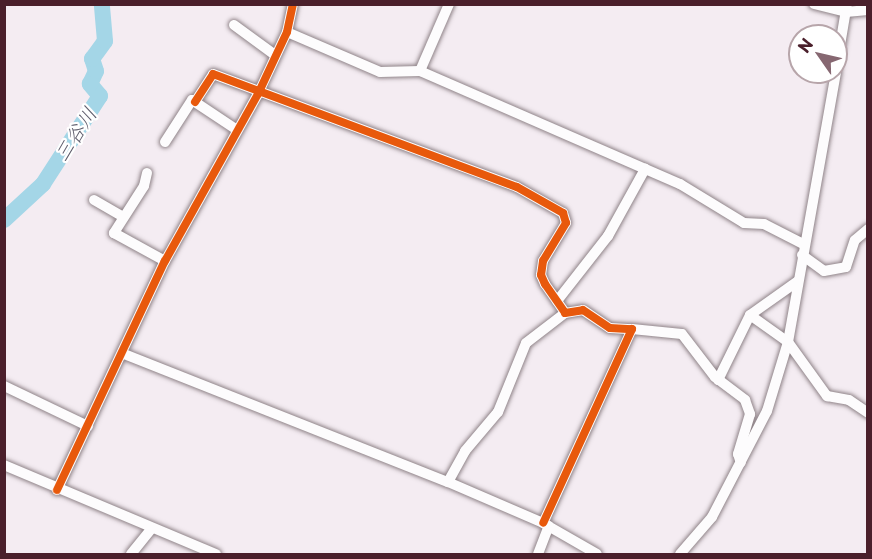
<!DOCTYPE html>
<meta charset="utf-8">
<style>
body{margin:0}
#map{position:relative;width:872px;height:559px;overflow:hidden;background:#f4ecf2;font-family:"Playpen Sans","Klee One",sans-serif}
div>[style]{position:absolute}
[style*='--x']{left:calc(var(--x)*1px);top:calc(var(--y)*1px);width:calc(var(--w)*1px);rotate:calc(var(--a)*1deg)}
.river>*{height:16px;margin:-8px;padding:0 8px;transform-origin:8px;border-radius:8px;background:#a4d6e7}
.roads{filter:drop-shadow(0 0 2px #8f8388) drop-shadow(0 0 2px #8f8388)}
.minor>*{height:10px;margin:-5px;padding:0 5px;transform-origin:5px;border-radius:5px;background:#fdfcfd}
.cycleway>*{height:8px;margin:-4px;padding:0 4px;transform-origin:4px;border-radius:4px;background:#e8590c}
span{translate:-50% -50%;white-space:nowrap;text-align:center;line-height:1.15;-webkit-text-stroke:4.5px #fff;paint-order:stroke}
.water-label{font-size:20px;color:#5e5c6b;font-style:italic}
.frame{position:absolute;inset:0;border:6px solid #4a1f2b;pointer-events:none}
.north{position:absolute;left:788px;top:24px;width:60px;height:60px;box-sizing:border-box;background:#fff;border:2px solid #b7a5aa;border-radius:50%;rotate:304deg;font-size:16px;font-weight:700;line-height:24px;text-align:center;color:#4a1f2b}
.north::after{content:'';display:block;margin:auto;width:21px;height:27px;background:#866771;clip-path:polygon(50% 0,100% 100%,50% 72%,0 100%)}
</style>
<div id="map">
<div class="river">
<div style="--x:4;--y:220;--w:53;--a:-42.7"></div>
<div style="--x:43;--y:184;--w:105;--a:-57.1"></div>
<div style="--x:100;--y:96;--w:16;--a:-130"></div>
<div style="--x:90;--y:84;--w:14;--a:-65"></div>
<div style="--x:96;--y:71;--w:13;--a:-108"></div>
<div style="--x:92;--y:59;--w:22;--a:-54"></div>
<div style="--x:105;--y:41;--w:37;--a:-95"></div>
</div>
<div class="roads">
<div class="minor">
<div style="--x:814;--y:4;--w:33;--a:14"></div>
<div style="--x:846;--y:12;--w:22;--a:-5"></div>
<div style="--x:234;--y:25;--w:51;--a:36.2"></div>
<div style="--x:287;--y:32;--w:101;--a:23.3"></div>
<div style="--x:380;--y:72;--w:40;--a:-1.4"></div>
<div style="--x:420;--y:71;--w:283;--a:23.5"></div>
<div style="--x:680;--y:184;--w:75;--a:31.4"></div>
<div style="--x:744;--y:223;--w:20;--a:3"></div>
<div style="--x:764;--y:224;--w:44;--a:27.1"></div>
<div style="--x:836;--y:69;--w:66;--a:-80.4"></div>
<div style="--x:420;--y:71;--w:73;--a:-66.6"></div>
<div style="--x:195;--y:102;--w:33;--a:-57"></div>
<div style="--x:213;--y:74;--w:324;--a:20.4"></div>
<div style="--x:517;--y:187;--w:53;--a:29.5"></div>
<div style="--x:563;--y:213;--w:10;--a:73"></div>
<div style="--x:566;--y:223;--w:44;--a:121.2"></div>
<div style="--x:543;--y:261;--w:14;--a:98"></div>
<div style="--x:541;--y:275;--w:10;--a:66"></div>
<div style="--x:545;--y:284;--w:35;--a:55"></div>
<div style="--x:565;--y:313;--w:18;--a:-9"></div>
<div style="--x:583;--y:310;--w:32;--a:34"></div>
<div style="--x:610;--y:328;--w:22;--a:3"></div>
<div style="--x:632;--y:329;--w:213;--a:114.6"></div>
<div style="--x:165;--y:142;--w:50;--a:-57.3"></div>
<div style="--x:192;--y:100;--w:54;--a:33.7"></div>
<div style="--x:147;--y:173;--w:13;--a:103"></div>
<div style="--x:144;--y:186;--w:56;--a:122.6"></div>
<div style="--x:114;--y:233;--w:58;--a:28.8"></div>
<div style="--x:94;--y:200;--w:34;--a:30"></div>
<div style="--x:802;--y:255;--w:27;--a:36"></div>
<div style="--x:824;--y:271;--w:22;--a:-10"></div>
<div style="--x:846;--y:267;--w:28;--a:-72"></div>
<div style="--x:855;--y:240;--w:17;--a:-40"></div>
<div style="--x:557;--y:301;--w:83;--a:-51.9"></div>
<div style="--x:608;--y:236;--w:77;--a:-61.1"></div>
<div style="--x:750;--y:315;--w:47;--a:35.4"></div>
<div style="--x:788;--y:342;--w:67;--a:54.2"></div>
<div style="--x:827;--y:396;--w:22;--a:10"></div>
<div style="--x:849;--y:400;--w:23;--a:34"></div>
<div style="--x:632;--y:329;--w:50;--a:5.7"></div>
<div style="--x:682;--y:334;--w:54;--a:52.5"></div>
<div style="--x:715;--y:377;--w:38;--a:37"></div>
<div style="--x:745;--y:400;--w:15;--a:70"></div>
<div style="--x:750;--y:414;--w:42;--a:106.7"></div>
<div style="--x:738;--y:454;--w:9;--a:72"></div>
<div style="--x:124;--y:354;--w:348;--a:21.6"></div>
<div style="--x:448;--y:482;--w:103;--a:23.3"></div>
<div style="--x:543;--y:523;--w:62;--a:29.9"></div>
<div style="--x:718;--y:380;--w:72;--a:-63.8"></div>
<div style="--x:750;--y:315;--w:59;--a:-35.3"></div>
<div style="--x:4;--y:386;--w:93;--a:25.5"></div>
<div style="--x:4;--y:465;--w:230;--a:22.8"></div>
<div style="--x:448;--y:482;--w:35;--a:-61"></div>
<div style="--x:465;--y:451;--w:51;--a:-49.8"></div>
<div style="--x:498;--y:412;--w:74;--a:-67.9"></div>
<div style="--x:526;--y:343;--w:49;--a:-37.6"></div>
<div style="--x:57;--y:490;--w:253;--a:-64.8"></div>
<div style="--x:165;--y:261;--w:191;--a:-60.9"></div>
<div style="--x:258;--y:94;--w:68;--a:-64.9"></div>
<div style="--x:287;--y:32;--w:29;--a:-78"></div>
<div style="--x:131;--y:554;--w:32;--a:-51"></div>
<div style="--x:538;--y:554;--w:30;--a:-69"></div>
<div style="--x:680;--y:554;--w:49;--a:-49.1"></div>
<div style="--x:712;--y:517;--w:119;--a:-62.6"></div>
<div style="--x:767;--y:411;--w:72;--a:-73.1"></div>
<div style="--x:788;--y:342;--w:274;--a:-79.9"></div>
</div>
</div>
<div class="cycleway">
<div style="--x:195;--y:102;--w:33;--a:-57"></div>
<div style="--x:213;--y:74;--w:324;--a:20.4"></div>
<div style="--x:517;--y:187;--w:53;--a:29.5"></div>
<div style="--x:563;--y:213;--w:10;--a:73"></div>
<div style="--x:566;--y:223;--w:44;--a:121.2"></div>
<div style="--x:543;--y:261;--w:14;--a:98"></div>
<div style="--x:541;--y:275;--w:10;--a:66"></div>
<div style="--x:545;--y:284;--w:35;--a:55"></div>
<div style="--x:565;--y:313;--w:18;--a:-9"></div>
<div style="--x:583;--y:310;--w:32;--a:34"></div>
<div style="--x:610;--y:328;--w:22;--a:3"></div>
<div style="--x:632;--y:329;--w:213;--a:114.6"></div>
<div style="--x:57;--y:490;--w:253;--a:-64.8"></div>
<div style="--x:165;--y:261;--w:191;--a:-60.9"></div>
<div style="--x:258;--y:94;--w:68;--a:-64.9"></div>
<div style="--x:287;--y:32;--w:29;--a:-78"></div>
</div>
<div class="water-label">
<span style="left:75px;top:134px;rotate:-57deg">三谷川</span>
</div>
<div class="frame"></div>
<div class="north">N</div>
</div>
